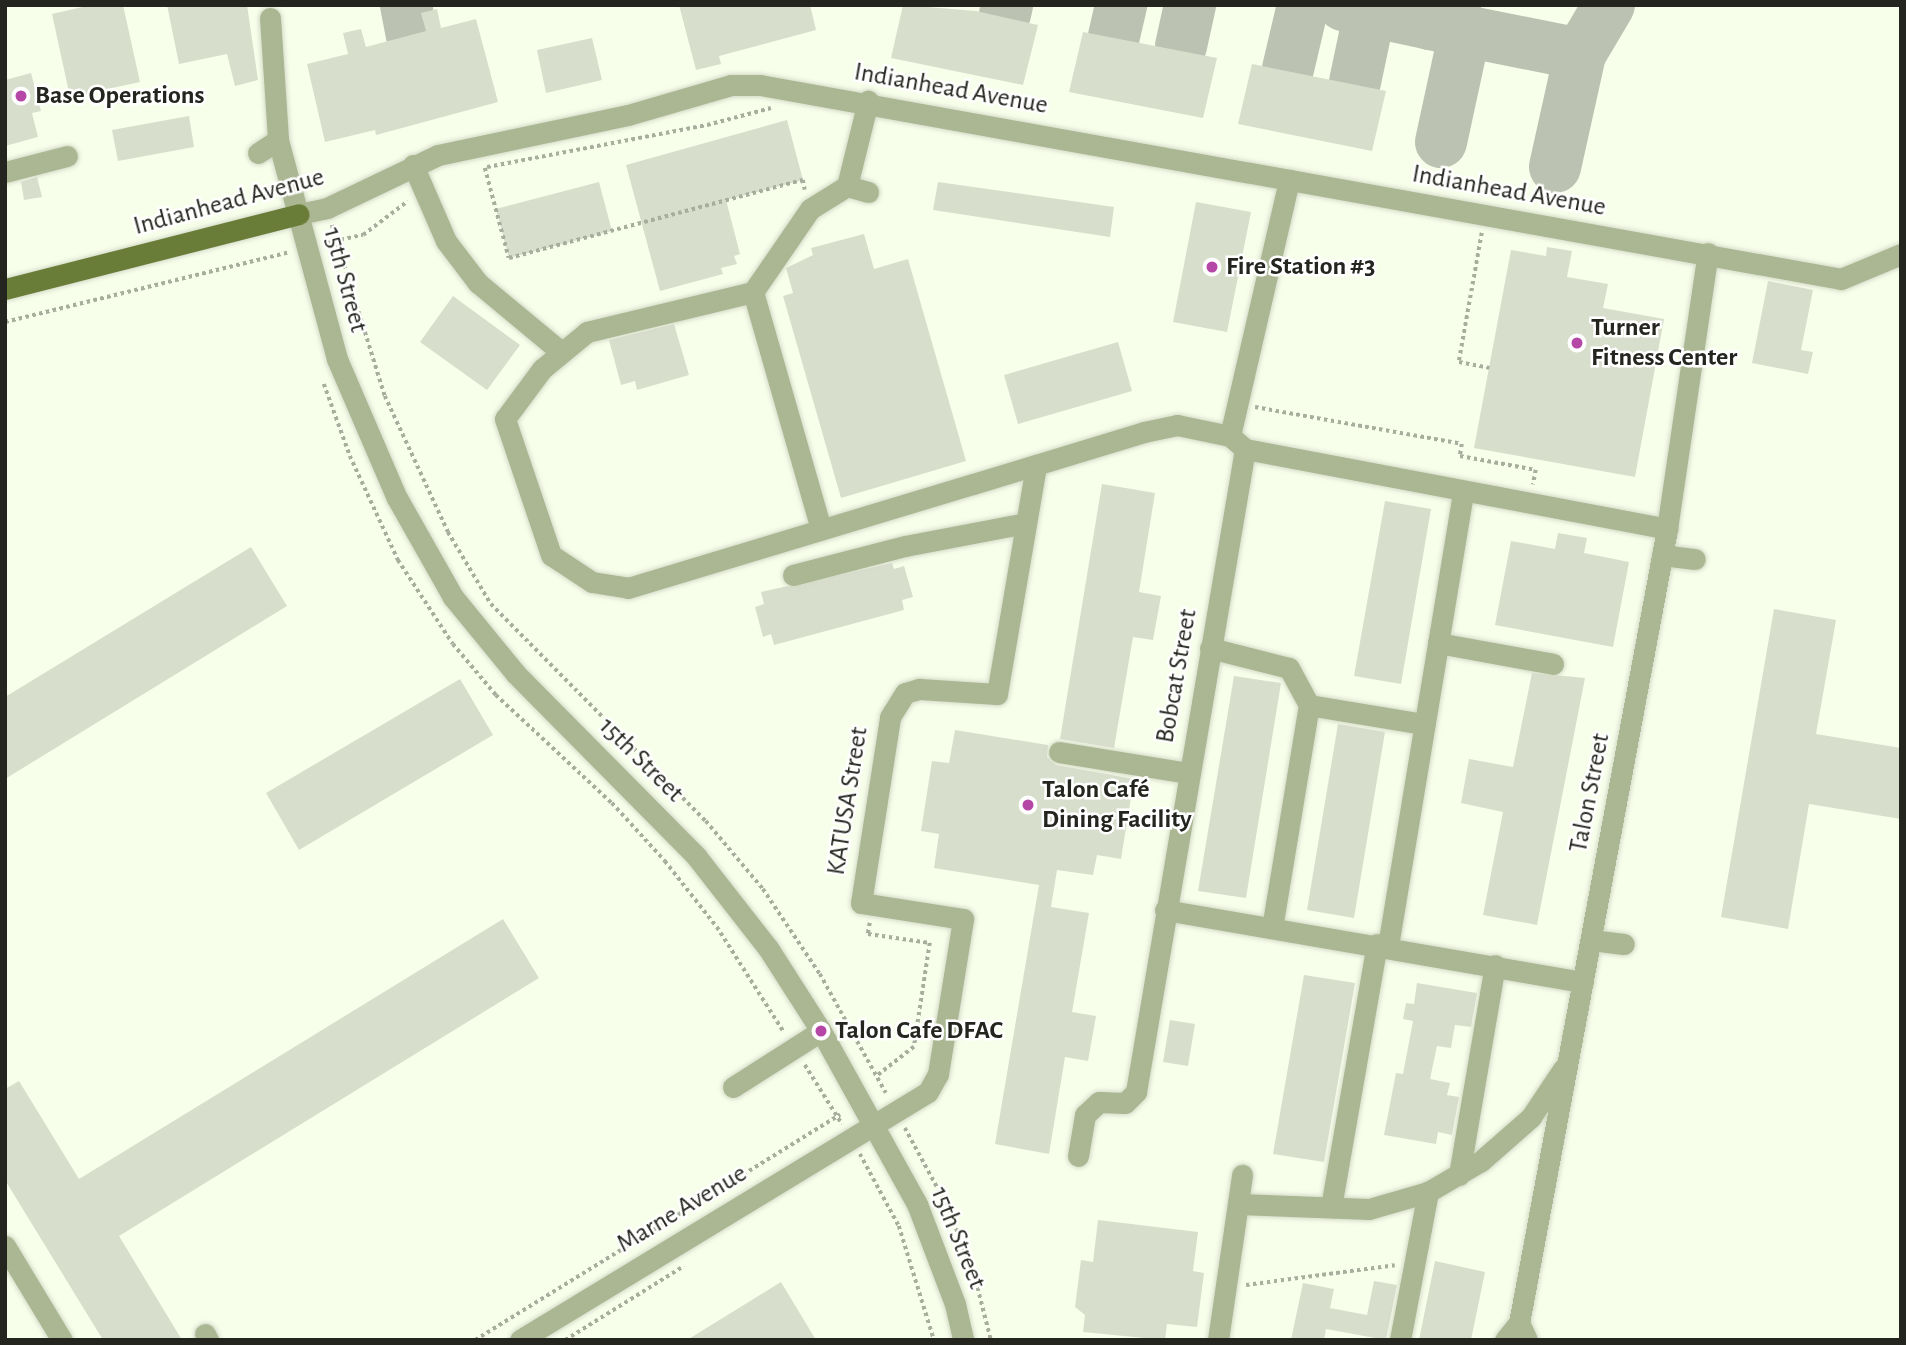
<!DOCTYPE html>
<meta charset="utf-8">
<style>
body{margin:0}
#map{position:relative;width:1906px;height:1345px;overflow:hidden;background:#f7feea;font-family:"Alegreya Sans",sans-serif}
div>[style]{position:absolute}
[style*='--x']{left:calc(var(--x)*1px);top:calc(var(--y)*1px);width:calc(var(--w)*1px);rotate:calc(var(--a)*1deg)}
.taxiway>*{height:52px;margin:-26px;padding:0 26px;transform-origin:26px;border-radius:26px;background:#bcc2b2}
.building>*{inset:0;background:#d8decc}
.path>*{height:3.5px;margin-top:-1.75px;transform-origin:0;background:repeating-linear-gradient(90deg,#a8ad9e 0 3.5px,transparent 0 7px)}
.roads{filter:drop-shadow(0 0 2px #d5dbc9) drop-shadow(0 0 2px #d5dbc9)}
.minor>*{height:21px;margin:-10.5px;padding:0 10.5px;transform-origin:10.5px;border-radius:10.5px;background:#aab792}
.major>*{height:21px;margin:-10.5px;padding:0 10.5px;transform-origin:10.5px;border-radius:10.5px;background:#697d38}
.dots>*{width:19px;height:19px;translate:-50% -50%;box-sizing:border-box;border:4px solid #fff;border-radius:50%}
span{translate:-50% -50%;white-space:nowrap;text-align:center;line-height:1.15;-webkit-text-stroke:5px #fff;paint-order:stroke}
.street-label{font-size:26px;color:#23251e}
.poi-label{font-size:26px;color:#23251e;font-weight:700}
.left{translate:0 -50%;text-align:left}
.frame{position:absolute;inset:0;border:7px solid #23251e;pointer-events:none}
</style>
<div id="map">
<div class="taxiway">
<div style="--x:406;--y:5;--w:31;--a:79"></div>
<div style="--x:1343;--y:5;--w:89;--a:12.3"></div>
<div style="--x:1430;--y:24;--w:19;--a:-18"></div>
<div style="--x:1448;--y:18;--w:15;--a:-62"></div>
<div style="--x:1355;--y:7;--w:22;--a:56"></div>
<div style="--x:1367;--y:25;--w:58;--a:101.9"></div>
<div style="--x:1005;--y:14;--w:9;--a:-77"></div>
<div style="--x:1430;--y:24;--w:153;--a:11.3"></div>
<div style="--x:1580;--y:54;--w:57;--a:-59.4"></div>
<div style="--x:1114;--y:36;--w:32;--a:-77"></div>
<div style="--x:1181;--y:46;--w:42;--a:-77.6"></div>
<div style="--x:1288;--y:69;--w:66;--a:-76.8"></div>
<div style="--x:1441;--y:142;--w:114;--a:-77.8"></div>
<div style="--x:1555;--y:167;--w:116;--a:-77.5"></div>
</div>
<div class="building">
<div style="clip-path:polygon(91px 5px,123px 5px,140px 82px,70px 97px,52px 14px)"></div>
<div style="clip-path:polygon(167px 5px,247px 5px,258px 80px,235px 86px,227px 54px,179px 64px)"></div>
<div style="clip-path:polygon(679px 5px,810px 5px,816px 30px,719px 56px,721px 64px,696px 70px)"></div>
<div style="clip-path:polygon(903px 5px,976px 11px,1038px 25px,1023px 85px,891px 58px)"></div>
<div style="clip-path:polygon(437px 9px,441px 28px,476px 19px,498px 102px,376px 135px,375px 130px,325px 142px,307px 64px,348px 54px,343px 33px,361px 29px,366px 47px,426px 31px,421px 13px)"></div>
<div style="clip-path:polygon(1083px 32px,1217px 58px,1203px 118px,1069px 92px)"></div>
<div style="clip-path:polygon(592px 38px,602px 80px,546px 93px,537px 50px)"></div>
<div style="clip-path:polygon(1252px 64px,1386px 91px,1372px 151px,1238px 124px)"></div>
<div style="clip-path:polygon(31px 73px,41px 111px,32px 113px,38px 137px,5px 146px,5px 80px)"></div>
<div style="clip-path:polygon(189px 116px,194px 147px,118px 161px,112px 130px)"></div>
<div style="clip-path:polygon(787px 120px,803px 180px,726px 200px,740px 254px,734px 256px,737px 264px,721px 268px,723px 274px,660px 291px,626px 165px)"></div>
<div style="clip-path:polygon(37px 177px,42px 197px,24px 200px,21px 182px)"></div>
<div style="clip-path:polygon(599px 182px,612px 231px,509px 258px,496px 209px)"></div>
<div style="clip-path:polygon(938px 182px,1114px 207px,1110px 237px,933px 210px)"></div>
<div style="clip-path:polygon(1196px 202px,1251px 212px,1227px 332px,1173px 322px)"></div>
<div style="clip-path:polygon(864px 234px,874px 269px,908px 259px,966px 461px,841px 498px,783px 296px,793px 293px,786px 268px,813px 255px,811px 248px)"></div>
<div style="clip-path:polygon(1547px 247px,1572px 251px,1567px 277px,1608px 284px,1603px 308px,1664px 319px,1635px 477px,1474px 448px,1511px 250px,1546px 256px)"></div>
<div style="clip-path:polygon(1768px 281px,1813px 290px,1801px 350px,1813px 352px,1808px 374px,1752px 363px)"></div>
<div style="clip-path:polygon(453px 296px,520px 345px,487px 390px,420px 342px)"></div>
<div style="clip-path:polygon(674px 324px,689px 375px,637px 390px,635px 381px,621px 385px,609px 340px)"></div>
<div style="clip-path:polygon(1118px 342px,1132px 391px,1018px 424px,1004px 375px)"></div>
<div style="clip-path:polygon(1102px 484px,1155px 493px,1139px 592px,1161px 596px,1153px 640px,1133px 637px,1114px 748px,1060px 739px)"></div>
<div style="clip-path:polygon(1385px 501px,1431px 509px,1401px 684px,1354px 676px)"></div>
<div style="clip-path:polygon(1558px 533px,1587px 538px,1584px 553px,1629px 562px,1613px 647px,1495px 625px,1511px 541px,1555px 549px)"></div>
<div style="clip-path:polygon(251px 547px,287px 606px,5px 779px,5px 697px)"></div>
<div style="clip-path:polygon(892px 563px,894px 569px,904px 566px,913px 597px,902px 600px,904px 610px,774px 645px,771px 634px,763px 637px,755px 607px,764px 604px,761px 592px)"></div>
<div style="clip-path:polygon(1774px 609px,1836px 620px,1816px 734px,1901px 748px,1901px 819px,1809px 804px,1788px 929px,1721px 917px)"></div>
<div style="clip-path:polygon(1532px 673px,1585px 678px,1537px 925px,1483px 915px,1503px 812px,1461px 803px,1469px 759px,1513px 767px)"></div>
<div style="clip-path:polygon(1234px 676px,1281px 683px,1246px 898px,1198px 891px)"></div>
<div style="clip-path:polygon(460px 679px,493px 735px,299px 850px,266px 793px)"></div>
<div style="clip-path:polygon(1338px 724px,1385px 732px,1354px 918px,1307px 910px)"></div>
<div style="clip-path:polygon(955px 730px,1048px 745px,1047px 757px,1056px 765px,1134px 779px,1121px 859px,1097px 855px,1093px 875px,1057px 870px,1051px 907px,1089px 913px,1072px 1012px,1096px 1016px,1088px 1061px,1065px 1057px,1049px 1154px,995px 1144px,1039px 885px,934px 868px,939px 834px,921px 831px,932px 761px,949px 763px)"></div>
<div style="clip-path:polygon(503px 919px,539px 978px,119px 1236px,182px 1340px,103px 1340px,5px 1180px,5px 1089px,19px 1081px,79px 1179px)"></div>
<div style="clip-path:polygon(1304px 975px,1355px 983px,1324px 1162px,1273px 1154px)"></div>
<div style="clip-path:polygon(1417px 983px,1477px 993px,1471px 1027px,1455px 1025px,1451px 1048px,1437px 1046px,1430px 1079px,1450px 1083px,1447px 1095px,1459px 1097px,1452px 1135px,1438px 1132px,1436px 1144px,1384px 1135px,1396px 1073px,1403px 1074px,1413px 1021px,1403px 1019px,1406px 1003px,1414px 1004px)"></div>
<div style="clip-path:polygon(1170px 1020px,1195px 1024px,1188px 1066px,1163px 1062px)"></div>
<div style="clip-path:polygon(1098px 1220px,1198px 1232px,1193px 1271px,1204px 1273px,1197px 1327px,1167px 1324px,1165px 1340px,1083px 1332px,1085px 1315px,1075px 1307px,1081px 1260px,1093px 1262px)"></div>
<div style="clip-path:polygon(1435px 1261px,1485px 1272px,1471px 1340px,1419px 1340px)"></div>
<div style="clip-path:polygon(1374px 1281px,1397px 1285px,1386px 1340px,1326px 1329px,1324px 1340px,1291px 1340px,1303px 1283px,1334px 1289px,1330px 1308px,1367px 1315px)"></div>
<div style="clip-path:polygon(781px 1282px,816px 1340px,687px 1340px)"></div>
</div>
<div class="path">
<div style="--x:487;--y:167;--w:224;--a:-10.8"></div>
<div style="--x:707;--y:125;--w:66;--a:-14.9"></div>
<div style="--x:485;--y:168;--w:93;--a:75.1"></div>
<div style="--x:509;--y:258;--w:304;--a:-14.9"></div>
<div style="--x:803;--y:180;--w:10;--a:79"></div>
<div style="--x:309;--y:178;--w:12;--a:-14"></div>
<div style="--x:321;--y:175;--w:12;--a:81"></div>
<div style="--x:332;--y:225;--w:179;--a:72.8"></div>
<div style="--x:385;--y:396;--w:150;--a:65.1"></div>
<div style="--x:448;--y:532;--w:84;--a:59.2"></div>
<div style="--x:491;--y:604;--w:305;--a:45.3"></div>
<div style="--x:706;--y:821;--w:89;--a:50"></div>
<div style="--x:763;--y:889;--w:102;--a:56.2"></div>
<div style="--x:820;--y:974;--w:136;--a:61"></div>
<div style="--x:1482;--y:233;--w:131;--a:100.1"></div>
<div style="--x:1459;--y:362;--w:31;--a:11"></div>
<div style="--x:327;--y:243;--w:37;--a:-13"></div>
<div style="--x:363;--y:235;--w:56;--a:-37.1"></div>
<div style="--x:5;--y:322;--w:292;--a:-13.8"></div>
<div style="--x:324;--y:384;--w:77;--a:70.1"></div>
<div style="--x:350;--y:456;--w:115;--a:65.2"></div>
<div style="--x:398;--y:560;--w:100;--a:56.8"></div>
<div style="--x:453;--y:644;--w:67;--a:49.9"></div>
<div style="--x:496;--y:695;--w:158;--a:43"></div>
<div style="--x:612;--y:803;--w:79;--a:47.6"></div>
<div style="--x:665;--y:861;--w:84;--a:51.8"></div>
<div style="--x:717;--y:927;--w:125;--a:57.5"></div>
<div style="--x:1255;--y:407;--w:210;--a:10.1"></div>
<div style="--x:1462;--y:444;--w:12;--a:99"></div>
<div style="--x:1460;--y:456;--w:77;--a:10.4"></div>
<div style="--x:1536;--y:470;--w:15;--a:101"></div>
<div style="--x:870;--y:923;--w:11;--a:100"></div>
<div style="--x:868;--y:934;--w:63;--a:8.3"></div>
<div style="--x:930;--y:943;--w:105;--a:98.7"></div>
<div style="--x:914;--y:1047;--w:47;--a:141.9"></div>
<div style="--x:805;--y:1065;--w:70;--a:57.9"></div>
<div style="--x:905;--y:1128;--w:92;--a:61.5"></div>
<div style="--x:949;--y:1209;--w:77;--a:69.4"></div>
<div style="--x:976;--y:1281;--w:61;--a:75.7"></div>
<div style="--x:860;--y:1154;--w:82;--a:61.6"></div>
<div style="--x:899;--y:1226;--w:119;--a:72.9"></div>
<div style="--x:1246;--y:1285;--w:150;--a:-7.6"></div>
<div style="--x:475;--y:1340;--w:429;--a:-31.7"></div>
<div style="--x:565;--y:1340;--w:140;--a:-31.9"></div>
</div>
<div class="roads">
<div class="minor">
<div style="--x:270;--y:18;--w:122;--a:86.2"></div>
<div style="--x:278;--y:140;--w:227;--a:74.9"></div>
<div style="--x:337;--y:359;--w:151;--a:66.7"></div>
<div style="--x:397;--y:498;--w:114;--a:60.5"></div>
<div style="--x:453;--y:597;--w:99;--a:50.7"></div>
<div style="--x:516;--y:674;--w:256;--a:45.3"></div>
<div style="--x:696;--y:856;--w:117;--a:52"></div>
<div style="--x:768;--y:948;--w:98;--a:57.4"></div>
<div style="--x:821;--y:1031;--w:198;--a:61"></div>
<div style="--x:917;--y:1204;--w:107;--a:69.2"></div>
<div style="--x:955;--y:1304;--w:37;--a:77"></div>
<div style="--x:258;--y:153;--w:24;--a:-33"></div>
<div style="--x:413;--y:165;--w:83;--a:66.5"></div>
<div style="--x:446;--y:241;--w:53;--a:52.7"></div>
<div style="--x:478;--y:283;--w:108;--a:39.7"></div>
<div style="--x:5;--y:172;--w:64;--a:-14.5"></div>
<div style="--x:847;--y:186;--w:22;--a:16"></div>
<div style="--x:299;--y:214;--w:29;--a:-12"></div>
<div style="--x:327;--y:208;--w:123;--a:-25.5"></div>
<div style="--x:438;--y:155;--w:194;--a:-11.9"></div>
<div style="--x:628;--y:115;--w:107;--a:-16.2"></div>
<div style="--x:731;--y:85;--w:29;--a:0"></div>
<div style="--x:760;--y:85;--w:1098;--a:10.17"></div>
<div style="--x:1841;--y:279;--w:65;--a:-22.6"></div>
<div style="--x:753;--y:292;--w:101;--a:-55.5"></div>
<div style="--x:810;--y:209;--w:44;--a:-31.9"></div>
<div style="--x:847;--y:186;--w:88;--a:-76.1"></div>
<div style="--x:1245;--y:449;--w:430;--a:10.7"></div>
<div style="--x:821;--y:529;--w:247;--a:-106"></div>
<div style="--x:753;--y:292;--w:171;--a:166.5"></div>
<div style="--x:587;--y:332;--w:58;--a:140.6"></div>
<div style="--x:542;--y:369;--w:62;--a:126.5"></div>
<div style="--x:505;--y:419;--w:144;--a:71.3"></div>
<div style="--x:551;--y:555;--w:49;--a:33.4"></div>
<div style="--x:592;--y:582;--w:36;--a:9"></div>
<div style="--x:628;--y:588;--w:360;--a:-16.8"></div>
<div style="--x:973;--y:484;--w:179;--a:-16.9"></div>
<div style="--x:1144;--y:432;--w:34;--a:-12"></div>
<div style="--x:1177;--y:425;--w:54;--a:11.7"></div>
<div style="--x:1662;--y:555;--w:33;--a:7"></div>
<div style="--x:793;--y:575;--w:116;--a:-14.5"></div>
<div style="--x:905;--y:546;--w:123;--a:-10.8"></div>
<div style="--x:1438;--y:643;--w:117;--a:10.3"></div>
<div style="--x:1210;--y:648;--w:81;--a:14.2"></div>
<div style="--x:1289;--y:668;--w:42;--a:61.6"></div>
<div style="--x:1059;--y:752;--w:132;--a:9.2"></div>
<div style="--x:1165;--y:910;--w:424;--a:9.8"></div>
<div style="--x:1272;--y:928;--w:226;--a:-80.6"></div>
<div style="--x:1309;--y:705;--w:117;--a:9.4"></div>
<div style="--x:1591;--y:940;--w:33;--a:7"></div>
<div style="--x:1388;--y:946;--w:460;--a:-80.6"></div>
<div style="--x:733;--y:1087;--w:104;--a:-32.5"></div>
<div style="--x:1078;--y:1156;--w:42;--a:-80.3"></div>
<div style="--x:1085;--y:1115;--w:19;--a:-43"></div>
<div style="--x:1099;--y:1102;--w:26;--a:2"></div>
<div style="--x:1125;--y:1103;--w:16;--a:-45"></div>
<div style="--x:1136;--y:1092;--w:652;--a:-80.38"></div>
<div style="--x:1245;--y:449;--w:20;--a:-139"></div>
<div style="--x:1230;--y:436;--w:263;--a:-77"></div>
<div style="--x:1459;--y:1175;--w:213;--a:-80.3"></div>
<div style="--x:1239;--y:1204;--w:130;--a:2.2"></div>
<div style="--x:1369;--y:1209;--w:61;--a:-16.1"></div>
<div style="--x:1428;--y:1192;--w:61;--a:-30.3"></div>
<div style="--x:1481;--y:1161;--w:67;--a:-41.3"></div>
<div style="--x:1531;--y:1117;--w:58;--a:-56.3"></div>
<div style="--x:1331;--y:1207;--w:267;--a:-80.1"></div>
<div style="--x:5;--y:1246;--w:110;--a:58.8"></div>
<div style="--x:205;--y:1334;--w:7;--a:63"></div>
<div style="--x:520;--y:1340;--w:477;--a:-31.3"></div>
<div style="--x:928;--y:1092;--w:21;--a:-61"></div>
<div style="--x:938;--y:1074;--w:157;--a:-80.8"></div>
<div style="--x:963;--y:919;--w:103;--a:-171.1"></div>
<div style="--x:861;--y:903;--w:188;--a:-81.1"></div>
<div style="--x:890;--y:717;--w:28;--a:-58"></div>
<div style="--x:905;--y:693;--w:15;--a:-16"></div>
<div style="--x:919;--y:689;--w:78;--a:3.7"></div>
<div style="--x:997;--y:694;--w:232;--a:-80.3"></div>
<div style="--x:1218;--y:1340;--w:167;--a:-81.7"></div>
<div style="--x:1400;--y:1340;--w:151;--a:-79.3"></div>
<div style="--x:1505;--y:1340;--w:22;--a:-51"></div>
<div style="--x:1527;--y:1340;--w:19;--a:-115"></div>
<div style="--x:1519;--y:1323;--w:808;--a:-79.44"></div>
<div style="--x:1667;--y:529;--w:279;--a:-81.6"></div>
</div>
<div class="major">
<div style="--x:5;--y:289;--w:303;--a:-14.3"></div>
</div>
</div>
<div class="dots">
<div style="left:21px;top:96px;background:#b548a7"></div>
<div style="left:1212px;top:267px;background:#b548a7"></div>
<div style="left:1577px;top:343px;background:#b548a7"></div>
<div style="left:1028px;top:805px;background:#b548a7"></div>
<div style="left:821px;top:1031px;background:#b548a7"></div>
</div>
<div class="street-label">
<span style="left:951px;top:89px;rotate:10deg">Indianhead Avenue</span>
<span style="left:1509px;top:191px;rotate:10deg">Indianhead Avenue</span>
<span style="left:229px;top:202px;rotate:-15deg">Indianhead Avenue</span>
<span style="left:345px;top:280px;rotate:75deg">15th Street</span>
<span style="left:1177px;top:676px;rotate:-80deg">Bobcat Street</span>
<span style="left:641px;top:760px;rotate:45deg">15th Street</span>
<span style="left:1590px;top:793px;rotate:-79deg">Talon Street</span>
<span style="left:848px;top:801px;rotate:-81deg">KATUSA Street</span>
<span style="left:682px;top:1209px;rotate:-31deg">Marne Avenue</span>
<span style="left:958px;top:1238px;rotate:68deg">15th Street</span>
</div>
<div class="poi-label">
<span class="left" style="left:35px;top:96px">Base Operations</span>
<span class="left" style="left:1226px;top:267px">Fire Station #3</span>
<span class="left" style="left:1591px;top:343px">Turner<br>Fitness Center</span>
<span class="left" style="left:1042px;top:805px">Talon Café<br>Dining Facility</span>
<span class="left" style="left:835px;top:1031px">Talon Cafe DFAC</span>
</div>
<div class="frame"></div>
</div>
